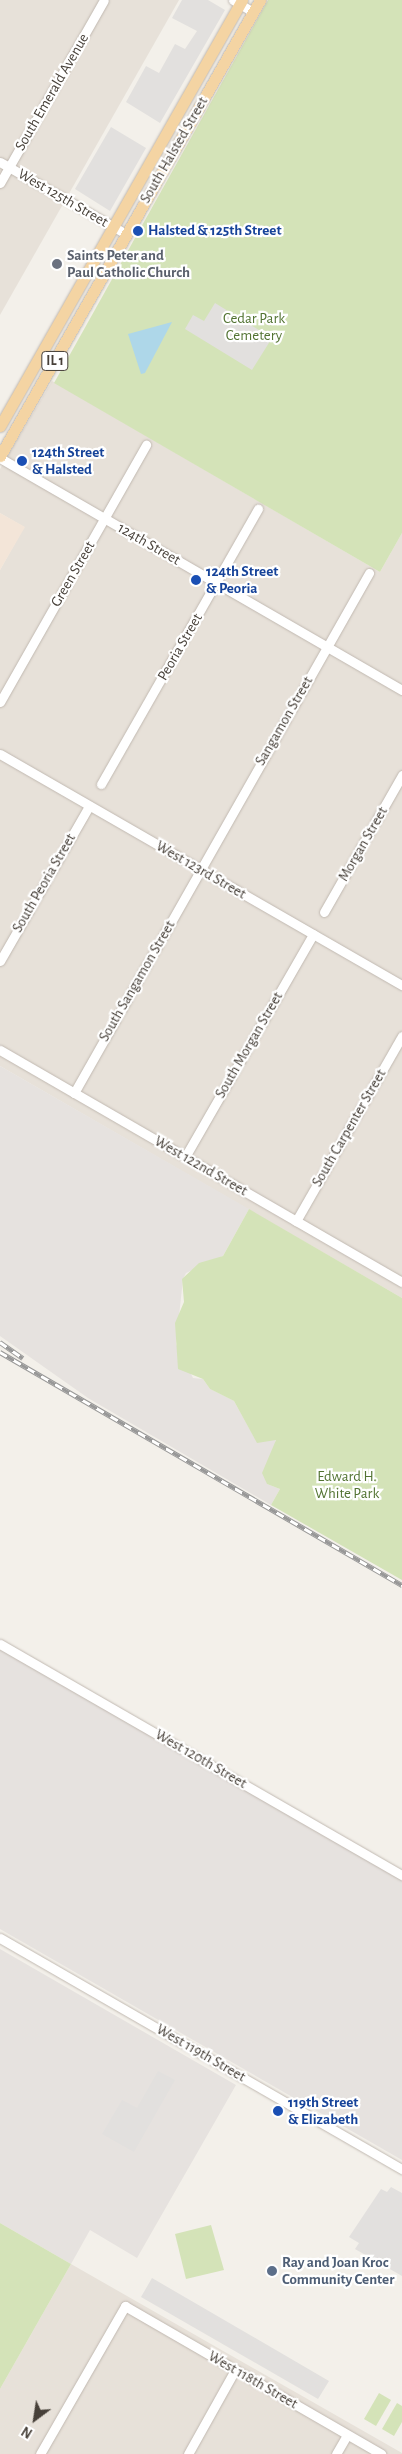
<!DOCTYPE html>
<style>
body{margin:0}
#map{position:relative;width:402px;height:2454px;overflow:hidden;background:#f3f0ea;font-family:"Alegreya Sans",sans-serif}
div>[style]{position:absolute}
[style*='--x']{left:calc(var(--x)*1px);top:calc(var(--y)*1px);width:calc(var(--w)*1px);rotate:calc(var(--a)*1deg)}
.residential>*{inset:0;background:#e7e1d9}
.commercial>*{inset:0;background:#f3e5d8}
.industrial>*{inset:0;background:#e6e2df}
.green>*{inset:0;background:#d4e3b8}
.parking>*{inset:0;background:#e2e0de}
.water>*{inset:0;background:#aed7e9}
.roads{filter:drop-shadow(0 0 1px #c1b9b1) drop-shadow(0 0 1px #c1b9b1)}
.minor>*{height:9px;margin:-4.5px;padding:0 4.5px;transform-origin:4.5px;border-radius:4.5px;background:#fff}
.major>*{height:11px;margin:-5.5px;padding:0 5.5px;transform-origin:5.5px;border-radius:5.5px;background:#f4d4a3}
.rail>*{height:4.5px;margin-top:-2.25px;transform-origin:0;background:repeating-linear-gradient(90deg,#fff 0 8px,#989898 0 16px);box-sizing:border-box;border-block:1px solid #989898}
.dots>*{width:14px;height:14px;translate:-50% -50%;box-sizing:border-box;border:2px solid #fff;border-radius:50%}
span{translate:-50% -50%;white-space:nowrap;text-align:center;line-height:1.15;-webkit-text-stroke:4.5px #fff;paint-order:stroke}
.shield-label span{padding:1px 4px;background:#fff;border:1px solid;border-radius:4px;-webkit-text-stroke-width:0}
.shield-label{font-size:14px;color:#474039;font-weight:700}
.street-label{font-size:15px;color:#474039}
.transit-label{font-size:15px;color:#164399;font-weight:700}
.left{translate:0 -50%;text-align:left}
.worship-label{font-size:15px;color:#5b616d;font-weight:700}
.park-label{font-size:15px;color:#527332}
.service-label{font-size:15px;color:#4e5e75;font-weight:700}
.north{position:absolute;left:10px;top:2394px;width:50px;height:50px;-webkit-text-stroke:4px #fff;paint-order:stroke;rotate:211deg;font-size:14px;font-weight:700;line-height:20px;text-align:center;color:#474039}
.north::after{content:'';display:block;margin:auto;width:18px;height:22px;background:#474039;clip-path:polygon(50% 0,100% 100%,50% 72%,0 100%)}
</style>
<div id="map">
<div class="residential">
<div style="clip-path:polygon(0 0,179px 0,0 315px)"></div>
<div style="clip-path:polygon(52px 381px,380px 572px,402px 533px,402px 1298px,0 1066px,0 570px,24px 527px,0 513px,0 469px)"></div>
<div style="clip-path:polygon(71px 2264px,402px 2453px,402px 2454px,0 2454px,0 2389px)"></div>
</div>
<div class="commercial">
<div style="clip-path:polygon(0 513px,25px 527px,0 570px)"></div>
</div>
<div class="industrial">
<div style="clip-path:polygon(0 1066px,249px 1209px,223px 1256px,186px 1273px,183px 1279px,176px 1344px,193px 1378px,203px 1379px,210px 1389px,234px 1401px,254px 1437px,276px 1439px,267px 1484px,280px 1489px,271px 1505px,88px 1398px,0 1336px)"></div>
<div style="clip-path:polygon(0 1646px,402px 1877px,402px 2160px,0 1929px)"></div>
<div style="clip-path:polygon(0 1949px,236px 2085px,137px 2258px,90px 2230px,71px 2264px,0 2223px)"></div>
</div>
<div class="green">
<div style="clip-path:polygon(268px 0,402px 0,402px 533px,380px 572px,54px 383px)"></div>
<div style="clip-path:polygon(249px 1209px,402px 1298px,402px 1580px,271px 1505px,280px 1489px,267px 1484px,262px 1473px,276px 1440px,257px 1443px,234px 1401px,210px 1389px,203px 1379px,178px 1369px,175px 1323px,184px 1302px,182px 1279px,199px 1263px,223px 1256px)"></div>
<div style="clip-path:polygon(0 2223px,71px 2264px,0 2389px)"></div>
<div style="clip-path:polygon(211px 2225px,224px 2270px,186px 2279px,175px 2234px)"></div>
<div style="clip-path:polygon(379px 2393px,391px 2400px,376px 2426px,364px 2419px)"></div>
<div style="clip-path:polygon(397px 2403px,402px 2406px,402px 2422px,394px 2436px,382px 2429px)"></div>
</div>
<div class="parking">
<div style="clip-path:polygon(182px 0,208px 0,225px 10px,160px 123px,126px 102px,146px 66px,159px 73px,175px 44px,185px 49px,197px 31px,172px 18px)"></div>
<div style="clip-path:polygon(111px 127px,146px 148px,110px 211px,75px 189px)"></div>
<div style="clip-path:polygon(215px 303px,272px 338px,252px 370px,185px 329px,193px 315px,204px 321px)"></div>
<div style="clip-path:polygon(158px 2071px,175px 2080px,134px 2152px,102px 2134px,122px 2100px,137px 2108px)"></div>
<div style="clip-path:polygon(391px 2187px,402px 2193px,402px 2276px,355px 2249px,359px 2243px,349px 2237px,381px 2189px,387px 2192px)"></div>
<div style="clip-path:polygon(152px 2278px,329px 2381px,318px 2399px,141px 2297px)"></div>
</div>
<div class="water">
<div style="clip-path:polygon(172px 322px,145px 373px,141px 374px,128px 334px)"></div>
</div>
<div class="roads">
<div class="minor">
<div style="--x:233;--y:0;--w:23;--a:31"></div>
<div style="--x:0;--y:162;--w:145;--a:29.7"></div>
<div style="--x:0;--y:183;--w:210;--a:-60.4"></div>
<div style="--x:0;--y:458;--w:464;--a:30"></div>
<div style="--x:0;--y:702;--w:296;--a:-60.4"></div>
<div style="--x:0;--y:754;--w:464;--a:29.9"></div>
<div style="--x:101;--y:784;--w:317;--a:-60.3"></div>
<div style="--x:324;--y:912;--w:158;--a:-60.3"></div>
<div style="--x:0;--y:961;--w:179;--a:-60.1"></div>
<div style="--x:0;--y:1050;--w:464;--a:30"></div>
<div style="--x:74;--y:1093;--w:598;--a:-60.43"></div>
<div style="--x:185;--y:1157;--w:257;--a:-60.1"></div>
<div style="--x:296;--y:1221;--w:213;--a:-60.2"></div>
<div style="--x:0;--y:1644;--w:464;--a:29.9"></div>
<div style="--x:0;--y:1938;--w:464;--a:29.9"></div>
<div style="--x:40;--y:2454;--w:171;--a:-60.1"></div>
<div style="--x:125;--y:2306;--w:296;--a:30"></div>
<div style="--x:188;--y:2454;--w:96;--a:-60.8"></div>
<div style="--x:336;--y:2454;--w:22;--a:-60"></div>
</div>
<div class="major">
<div style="--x:0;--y:426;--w:490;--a:-60.4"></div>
<div style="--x:0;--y:456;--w:525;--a:-60.31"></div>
</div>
</div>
<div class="rail">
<div style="--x:0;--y:1342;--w:28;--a:35"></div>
<div style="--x:0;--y:1352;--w:465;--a:30.1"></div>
</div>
<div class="dots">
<div style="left:138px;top:231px;background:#1a4fb4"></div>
<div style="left:57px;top:264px;background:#6b7280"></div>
<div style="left:22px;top:461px;background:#1a4fb4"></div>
<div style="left:196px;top:580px;background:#1a4fb4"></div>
<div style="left:278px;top:2111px;background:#1a4fb4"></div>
<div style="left:272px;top:2271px;background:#5c6f8a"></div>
</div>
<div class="shield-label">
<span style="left:55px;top:361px">IL 1</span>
</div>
<div class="street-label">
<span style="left:52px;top:92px;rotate:-60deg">South Emerald Avenue</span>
<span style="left:174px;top:150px;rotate:-60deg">South Halsted Street</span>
<span style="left:63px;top:198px;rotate:30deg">West 125th Street</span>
<span style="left:149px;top:544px;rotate:30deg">124th Street</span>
<span style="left:73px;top:574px;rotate:-60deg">Green Street</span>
<span style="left:180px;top:647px;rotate:-60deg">Peoria Street</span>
<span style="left:284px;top:721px;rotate:-60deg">Sangamon Street</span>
<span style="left:363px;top:844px;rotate:-60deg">Morgan Street</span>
<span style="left:201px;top:870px;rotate:30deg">West 123rd Street</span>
<span style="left:44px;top:883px;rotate:-60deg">South Peoria Street</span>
<span style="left:137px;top:981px;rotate:-60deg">South Sangamon Street</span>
<span style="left:249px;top:1045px;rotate:-60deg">South Morgan Street</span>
<span style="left:349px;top:1128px;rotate:-60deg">South Carpenter Street</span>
<span style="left:201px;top:1166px;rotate:30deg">West 122nd Street</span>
<span style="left:201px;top:1759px;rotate:30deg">West 120th Street</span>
<span style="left:201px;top:2053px;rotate:30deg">West 119th Street</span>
<span style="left:253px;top:2380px;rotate:30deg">West 118th Street</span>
</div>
<div class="transit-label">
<span class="left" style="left:148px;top:231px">Halsted &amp; 125th Street</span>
<span class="left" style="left:32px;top:461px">124th Street<br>&amp; Halsted</span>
<span class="left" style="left:206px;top:580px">124th Street<br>&amp; Peoria</span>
<span class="left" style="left:288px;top:2111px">119th Street<br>&amp; Elizabeth</span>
</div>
<div class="worship-label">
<span class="left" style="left:67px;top:264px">Saints Peter and<br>Paul Catholic Church</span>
</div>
<div class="park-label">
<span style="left:254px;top:327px">Cedar Park<br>Cemetery</span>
<span style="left:347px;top:1485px">Edward H.<br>White Park</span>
</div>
<div class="service-label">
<span class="left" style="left:282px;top:2271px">Ray and Joan Kroc<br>Community Center</span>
</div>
<div class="north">N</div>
</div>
